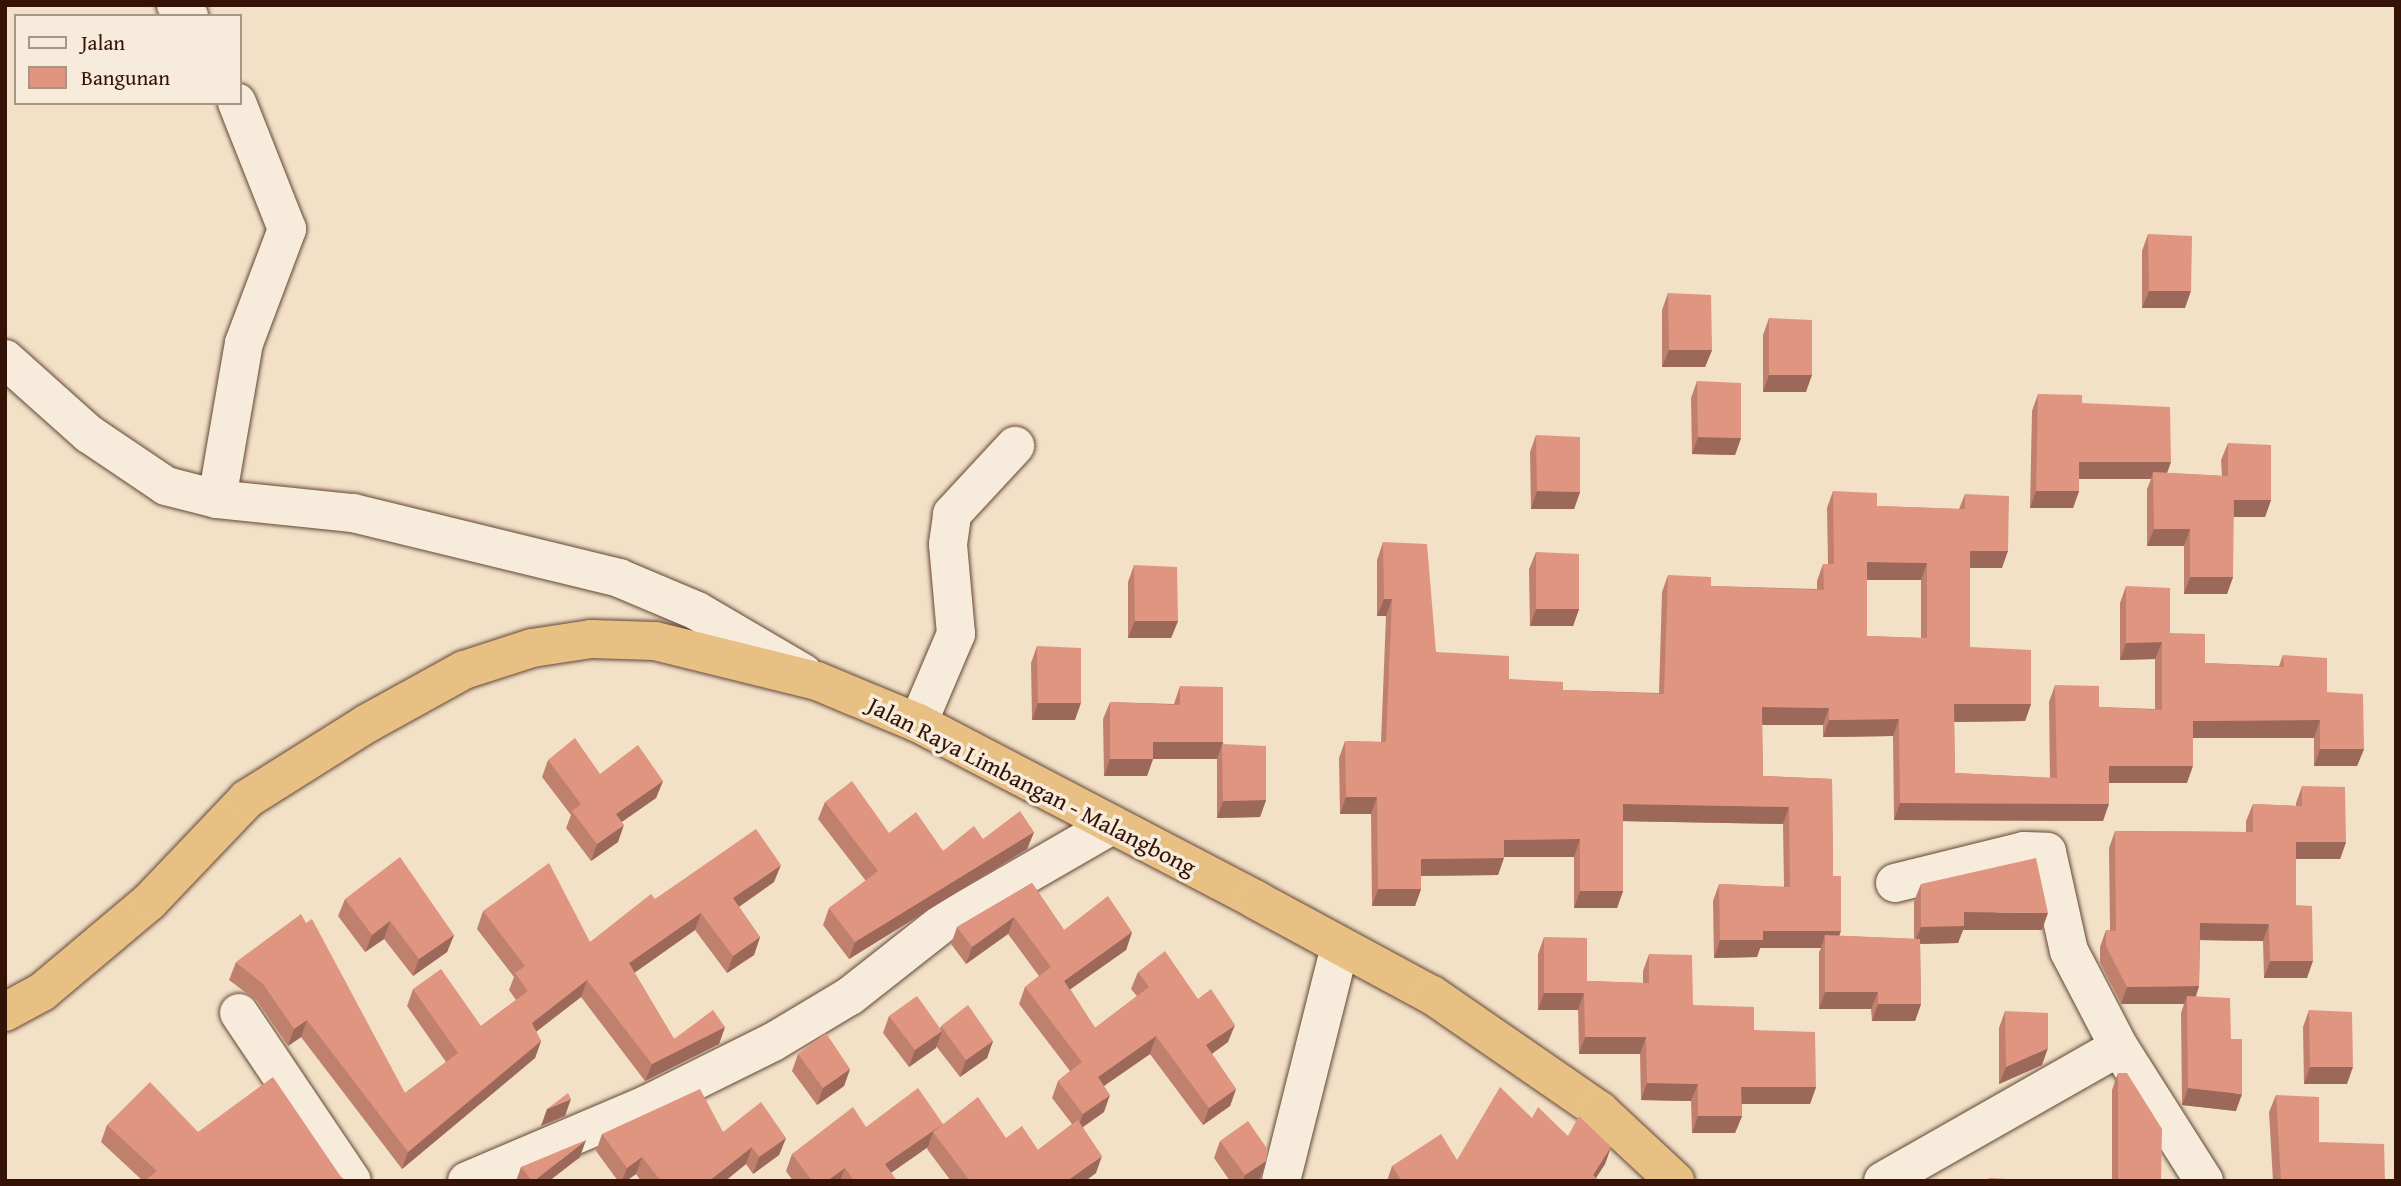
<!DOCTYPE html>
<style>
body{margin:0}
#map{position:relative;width:2401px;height:1186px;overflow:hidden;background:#f2e1c7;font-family:"Gentium Book Plus",serif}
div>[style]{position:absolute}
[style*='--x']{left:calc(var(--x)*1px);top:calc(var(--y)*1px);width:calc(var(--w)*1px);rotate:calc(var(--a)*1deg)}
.roads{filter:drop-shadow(0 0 2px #644636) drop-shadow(0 0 2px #644636)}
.minor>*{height:38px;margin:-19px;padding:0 19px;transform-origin:19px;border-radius:19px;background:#f7ecdb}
.trunk>*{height:38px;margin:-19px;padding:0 19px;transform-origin:19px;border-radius:19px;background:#e9c084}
.wall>*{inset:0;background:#c0806e}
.shaded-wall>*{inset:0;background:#9c685a}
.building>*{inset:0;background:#df9580}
span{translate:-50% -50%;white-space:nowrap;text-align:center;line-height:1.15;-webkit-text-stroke:7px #f7ecdb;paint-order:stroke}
.street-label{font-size:24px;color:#341306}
.frame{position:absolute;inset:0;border:7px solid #341306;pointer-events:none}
.legend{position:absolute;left:14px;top:14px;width:228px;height:91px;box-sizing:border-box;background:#f7ecdb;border:2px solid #a99586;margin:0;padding:9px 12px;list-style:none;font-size:21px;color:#341306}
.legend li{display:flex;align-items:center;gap:14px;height:35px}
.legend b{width:35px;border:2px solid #a99586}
</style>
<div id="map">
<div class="roads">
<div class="minor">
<div style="--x:176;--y:5;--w:17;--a:40"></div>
<div style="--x:5;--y:359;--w:113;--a:41.8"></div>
<div style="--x:89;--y:434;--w:93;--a:34"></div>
<div style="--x:166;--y:486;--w:53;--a:14.3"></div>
<div style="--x:217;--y:499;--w:137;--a:5.9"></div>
<div style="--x:353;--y:513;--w:274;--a:13.7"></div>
<div style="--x:619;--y:578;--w:85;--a:22.9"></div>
<div style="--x:697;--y:611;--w:123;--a:30.3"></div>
<div style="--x:217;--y:499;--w:158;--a:-80.2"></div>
<div style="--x:244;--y:343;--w:122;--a:-69.3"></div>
<div style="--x:287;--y:229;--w:136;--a:-111.6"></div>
<div style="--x:918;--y:723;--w:97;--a:-66.9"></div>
<div style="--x:956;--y:634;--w:90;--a:-95.1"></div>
<div style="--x:948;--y:544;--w:30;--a:-82"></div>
<div style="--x:952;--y:514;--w:93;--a:-47.2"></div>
<div style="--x:1895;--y:883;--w:133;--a:-13.9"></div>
<div style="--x:2024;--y:851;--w:23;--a:2"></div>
<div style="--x:2047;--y:852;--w:101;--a:77.5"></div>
<div style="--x:2069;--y:951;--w:108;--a:62.5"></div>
<div style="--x:2119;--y:1047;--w:159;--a:57.6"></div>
<div style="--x:239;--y:1013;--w:202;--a:56.1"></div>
<div style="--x:467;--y:1181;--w:194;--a:-23"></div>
<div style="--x:646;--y:1105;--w:142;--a:-26.4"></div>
<div style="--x:773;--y:1042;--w:90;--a:-30.9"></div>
<div style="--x:850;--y:996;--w:120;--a:-38.2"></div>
<div style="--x:944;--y:922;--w:194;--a:-30"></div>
<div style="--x:1281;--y:1181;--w:242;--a:-75.9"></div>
<div style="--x:1883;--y:1181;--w:271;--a:-29.6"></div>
</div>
<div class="trunk">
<div style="--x:5;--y:1012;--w:42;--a:-28.4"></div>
<div style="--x:42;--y:992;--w:141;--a:-40.1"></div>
<div style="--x:150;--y:901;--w:141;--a:-46.4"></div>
<div style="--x:247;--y:799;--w:141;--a:-32.2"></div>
<div style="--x:366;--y:724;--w:112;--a:-28.9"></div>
<div style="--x:464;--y:670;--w:71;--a:-17.9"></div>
<div style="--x:532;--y:648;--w:60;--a:-8.7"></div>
<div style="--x:591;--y:639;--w:64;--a:1.8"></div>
<div style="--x:655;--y:641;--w:167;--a:13.9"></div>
<div style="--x:817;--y:681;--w:109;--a:22.6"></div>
<div style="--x:918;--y:723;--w:382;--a:27.6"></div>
<div style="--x:1256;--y:900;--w:200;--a:28.4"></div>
<div style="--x:1432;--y:995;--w:204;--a:34.6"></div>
<div style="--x:1600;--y:1111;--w:103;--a:43"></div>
</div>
</div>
<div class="wall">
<div style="clip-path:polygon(2148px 234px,2185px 308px,2142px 308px,2142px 251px)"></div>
<div style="clip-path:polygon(1668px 293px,1712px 350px,1705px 367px,1662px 367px,1662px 310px)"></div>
<div style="clip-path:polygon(1769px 318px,1806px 392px,1763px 392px,1763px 335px)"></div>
<div style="clip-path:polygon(1697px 381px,1741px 438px,1735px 455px,1692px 454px,1691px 398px)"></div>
<div style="clip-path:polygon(2038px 394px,2082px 403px,2167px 473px,2222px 476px,2221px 460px,2228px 443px,2271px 500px,2265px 517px,2233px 517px,2233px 577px,2227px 594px,2184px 594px,2184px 546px,2147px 546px,2147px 489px,2151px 479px,2079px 479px,2079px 491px,2073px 508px,2030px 508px,2032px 411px)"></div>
<div style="clip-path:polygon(1536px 435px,1580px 492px,1574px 509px,1531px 509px,1530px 452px)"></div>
<div style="clip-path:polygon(evenodd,1833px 491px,1877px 506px,1959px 509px,1965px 494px,2002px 568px,1970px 568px,1970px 647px,2031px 704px,2025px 721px,1954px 722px,1955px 773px,2050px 778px,2049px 702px,2055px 685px,2099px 707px,2155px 709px,2155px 659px,2120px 660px,2120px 603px,2126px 586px,2170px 633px,2205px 663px,2279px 666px,2283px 655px,2327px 692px,2364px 749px,2357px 766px,2314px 766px,2314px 738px,2193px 738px,2187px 783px,2109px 783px,2103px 821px,1894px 820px,1893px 736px,1823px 737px,1823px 725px,1762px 725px,1763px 776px,1832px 779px,1833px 876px,1839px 936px,1914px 939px,1914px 901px,1921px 884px,2042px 930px,1963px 930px,1958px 943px,1920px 944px,1921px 1004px,1915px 1021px,1872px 1021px,1871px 1009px,1819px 1009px,1819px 952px,1821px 948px,1760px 948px,1757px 957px,1714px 958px,1713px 901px,1719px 884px,1784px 887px,1783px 824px,1623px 821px,1623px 891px,1617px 908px,1574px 908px,1574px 857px,1504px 857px,1498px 875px,1421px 876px,1421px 889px,1415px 906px,1372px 906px,1371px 814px,1340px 814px,1339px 758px,1345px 741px,1381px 742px,1386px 616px,1377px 616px,1377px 560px,1383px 542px,1436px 652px,1509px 679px,1563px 690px,1659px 693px,1662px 592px,1668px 575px,1711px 586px,1817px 589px,1817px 581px,1823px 564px,1828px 564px,1827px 508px,1833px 491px,1867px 580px,1921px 580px,1921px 638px,1867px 636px,1867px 580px)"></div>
<div style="clip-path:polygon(1536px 552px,1579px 609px,1573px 626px,1530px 626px,1529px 569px)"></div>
<div style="clip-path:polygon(1134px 565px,1178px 621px,1171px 638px,1128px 638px,1128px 582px)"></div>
<div style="clip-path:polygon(1037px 646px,1075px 720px,1032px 720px,1031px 663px)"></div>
<div style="clip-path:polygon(1180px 686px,1266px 800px,1260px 817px,1217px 818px,1217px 759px,1153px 759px,1147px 776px,1104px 776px,1103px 719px,1110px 702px,1174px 704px)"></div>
<div style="clip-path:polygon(548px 760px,600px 774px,663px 781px,656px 798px,621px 822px,618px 842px,591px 861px,566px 828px,571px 815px,542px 777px)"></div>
<div style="clip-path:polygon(2302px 786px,2346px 842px,2340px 859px,2296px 859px,2296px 905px,2307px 978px,2264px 978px,2263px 941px,2200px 940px,2199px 986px,2196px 997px,2231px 1039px,2236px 1111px,2182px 1105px,2181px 1013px,2184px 1004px,2121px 1004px,2100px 963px,2100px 947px,2106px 930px,2110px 930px,2109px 848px,2115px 831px,2246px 832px,2246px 821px,2253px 804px,2296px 806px,2296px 803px)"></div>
<div style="clip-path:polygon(825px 802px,889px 833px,943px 851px,983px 839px,1034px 832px,1027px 849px,849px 959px,823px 925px,829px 908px,866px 881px,818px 819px)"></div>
<div style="clip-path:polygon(774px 882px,739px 907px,760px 937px,754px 955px,727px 973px,695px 930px,634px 972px,674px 1039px,725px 1027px,719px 1044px,645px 1081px,581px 997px,536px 1032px,541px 1041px,535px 1058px,402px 1169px,301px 1037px,288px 1046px,257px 1001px,229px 980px,236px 962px,405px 1093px,446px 1062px,407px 1006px,413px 989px,481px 1026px,516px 1000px,509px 990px,514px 977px,477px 929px,483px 911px,590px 942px,655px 899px)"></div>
<div style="clip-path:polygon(1032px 883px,1064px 930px,1132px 932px,1126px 950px,1070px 989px,1095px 1028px,1137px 996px,1131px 989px,1138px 972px,1228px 1042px,1212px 1054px,1236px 1089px,1230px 1106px,1203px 1125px,1150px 1054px,1104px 1086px,1104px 1112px,1083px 1127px,1096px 1173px,1085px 1181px,951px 1181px,927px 1149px,928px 1147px,891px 1173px,897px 1181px,793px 1181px,786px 1171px,792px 1154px,866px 1127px,943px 1124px,1006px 1138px,1038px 1150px,1072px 1124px,1052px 1098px,1058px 1081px,1070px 1071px,1019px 1004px,1025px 987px,1039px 976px,1008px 934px,966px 964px,951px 944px,957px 927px)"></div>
<div style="clip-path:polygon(345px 899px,454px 935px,447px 952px,413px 976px,384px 939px,365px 952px,338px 916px)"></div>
<div style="clip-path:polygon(1544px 937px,1587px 981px,1643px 983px,1643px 971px,1649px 954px,1693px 1005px,1754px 1030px,1816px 1087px,1810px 1104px,1742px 1104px,1742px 1116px,1735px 1133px,1692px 1133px,1691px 1101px,1641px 1100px,1640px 1054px,1579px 1054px,1578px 1010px,1538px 1010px,1538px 954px)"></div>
<div style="clip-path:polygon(2309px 1010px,2347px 1084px,2304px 1084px,2303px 1027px)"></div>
<div style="clip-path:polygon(2005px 1011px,2042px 1065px,1999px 1084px,1999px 1028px)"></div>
<div style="clip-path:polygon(889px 1016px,940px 1029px,941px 1026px,993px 1041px,987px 1058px,960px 1077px,936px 1046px,936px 1048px,909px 1067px,883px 1033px)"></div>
<div style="clip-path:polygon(798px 1054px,850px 1069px,844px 1086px,817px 1105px,792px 1071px)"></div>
<div style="clip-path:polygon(2118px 1073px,2161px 1181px,2112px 1181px,2112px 1090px)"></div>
<div style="clip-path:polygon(2276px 1095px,2319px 1142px,2385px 1181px,2273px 1181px,2269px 1112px)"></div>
<div style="clip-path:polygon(1532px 1118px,1568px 1136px,1611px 1147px,1605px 1164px,1596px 1178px,1599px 1181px,1387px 1181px,1392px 1166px,1457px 1160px)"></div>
<div style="clip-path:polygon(107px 1125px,198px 1132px,341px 1177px,346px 1181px,143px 1181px,101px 1142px)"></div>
<div style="clip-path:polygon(723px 1132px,786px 1138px,779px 1155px,753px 1174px,746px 1164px,725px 1181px,641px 1181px,636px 1174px,626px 1181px,618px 1181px,596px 1151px,602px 1134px)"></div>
<div style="clip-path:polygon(1220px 1141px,1266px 1161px,1260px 1178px,1255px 1181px,1230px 1181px,1214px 1158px)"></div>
<div style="clip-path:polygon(580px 1157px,549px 1181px,516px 1181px,521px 1167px)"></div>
</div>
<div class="shaded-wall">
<div style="clip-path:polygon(2149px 291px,2191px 291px,2185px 308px,2142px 308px)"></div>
<div style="clip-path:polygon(1669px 350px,1712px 350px,1705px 367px,1662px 367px)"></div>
<div style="clip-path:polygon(1769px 375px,1812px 375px,1806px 392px,1763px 392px)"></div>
<div style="clip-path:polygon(1698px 437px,1741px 438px,1735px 455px,1692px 454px)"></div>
<div style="clip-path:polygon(2079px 462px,2171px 462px,2165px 479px,2153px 472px,2151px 479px,2073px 479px)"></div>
<div style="clip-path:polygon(1537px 491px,1580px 492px,1574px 509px,1531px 509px)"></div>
<div style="clip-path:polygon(2036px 491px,2079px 491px,2073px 508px,2030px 508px)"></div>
<div style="clip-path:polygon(2234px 500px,2271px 500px,2265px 517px,2227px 517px)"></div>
<div style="clip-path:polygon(2154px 529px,2190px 529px,2184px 546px,2147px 546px)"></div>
<div style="clip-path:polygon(1970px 551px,2008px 551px,2002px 568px,1964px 568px)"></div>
<div style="clip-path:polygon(1867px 562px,1927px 563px,1921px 580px,1860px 580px)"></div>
<div style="clip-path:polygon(2190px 577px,2233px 577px,2227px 594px,2184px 594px)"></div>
<div style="clip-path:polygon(1384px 599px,1392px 599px,1386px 616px,1377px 616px)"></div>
<div style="clip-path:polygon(1536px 609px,1579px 609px,1573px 626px,1530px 626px)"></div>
<div style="clip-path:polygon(1135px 621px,1178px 621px,1171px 638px,1128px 638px)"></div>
<div style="clip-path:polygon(2162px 642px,2155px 659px,2120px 660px,2126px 643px)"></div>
<div style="clip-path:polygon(1038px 703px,1081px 703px,1075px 720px,1032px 720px)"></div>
<div style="clip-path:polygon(1954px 704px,2031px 704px,2025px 721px,1948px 722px)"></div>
<div style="clip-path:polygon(1762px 707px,1829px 708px,1823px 725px,1756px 725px)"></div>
<div style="clip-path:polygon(1899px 719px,1893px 736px,1823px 737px,1829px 720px)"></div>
<div style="clip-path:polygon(2320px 720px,2314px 738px,2186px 738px,2193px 721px)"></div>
<div style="clip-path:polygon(1153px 742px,1223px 742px,1217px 759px,1153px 759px,1147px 776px,1104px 776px,1110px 759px)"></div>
<div style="clip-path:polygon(2320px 749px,2364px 749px,2357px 766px,2314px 766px)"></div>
<div style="clip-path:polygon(2109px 766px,2193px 766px,2187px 783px,2102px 783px)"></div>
<div style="clip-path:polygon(663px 781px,656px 798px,609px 831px,616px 814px)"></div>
<div style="clip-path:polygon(1346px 797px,1377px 797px,1371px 814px,1340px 814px)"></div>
<div style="clip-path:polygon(1266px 800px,1260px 817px,1217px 818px,1223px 801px)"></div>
<div style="clip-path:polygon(1900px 803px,2109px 804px,2103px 821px,1894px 820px)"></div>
<div style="clip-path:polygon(1623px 804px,1789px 807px,1783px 824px,1616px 821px)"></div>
<div style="clip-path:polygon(624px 825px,618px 842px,591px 861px,597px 844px)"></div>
<div style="clip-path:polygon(1034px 832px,1027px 849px,849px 959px,855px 942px)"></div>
<div style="clip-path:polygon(1580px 839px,1574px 857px,1498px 857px,1504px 840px)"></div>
<div style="clip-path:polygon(2296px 842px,2346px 842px,2340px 859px,2290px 859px)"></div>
<div style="clip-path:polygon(1504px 858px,1498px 875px,1415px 876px,1421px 859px)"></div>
<div style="clip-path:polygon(781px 865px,774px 882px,727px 915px,733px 898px)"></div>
<div style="clip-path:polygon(1378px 889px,1421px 889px,1415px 906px,1372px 906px)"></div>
<div style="clip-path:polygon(1580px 891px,1623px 891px,1617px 908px,1574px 908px)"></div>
<div style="clip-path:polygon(1964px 912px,2048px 913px,2042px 930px,1963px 930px,1958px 943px,1914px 944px,1921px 927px)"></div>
<div style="clip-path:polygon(701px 913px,695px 930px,623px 981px,629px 963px)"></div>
<div style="clip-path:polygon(1014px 917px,1008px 934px,966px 964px,972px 947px)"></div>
<div style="clip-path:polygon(390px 921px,384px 939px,365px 952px,372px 935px)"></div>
<div style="clip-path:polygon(2200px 923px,2269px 924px,2263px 941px,2193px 940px)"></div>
<div style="clip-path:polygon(1763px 931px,1841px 931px,1835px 948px,1825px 935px,1821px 948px,1760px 948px,1757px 957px,1714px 958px,1720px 940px)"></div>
<div style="clip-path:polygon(1132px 932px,1126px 950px,1058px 998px,1064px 981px)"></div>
<div style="clip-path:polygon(454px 935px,447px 952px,413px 976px,419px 959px)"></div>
<div style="clip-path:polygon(760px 937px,754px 955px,727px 973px,733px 956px)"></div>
<div style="clip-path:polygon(2270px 961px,2313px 961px,2307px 978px,2264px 978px)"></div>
<div style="clip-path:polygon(587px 980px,581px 997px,525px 1040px,532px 1023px)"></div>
<div style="clip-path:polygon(2199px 986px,2193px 1003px,2187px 996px,2184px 1004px,2121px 1004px,2127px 987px)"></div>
<div style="clip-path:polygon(1825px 992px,1878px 992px,1871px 1009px,1819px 1009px)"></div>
<div style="clip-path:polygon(1544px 993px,1584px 993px,1578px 1010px,1538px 1010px)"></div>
<div style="clip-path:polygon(1878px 1004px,1921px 1004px,1915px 1021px,1872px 1021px)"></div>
<div style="clip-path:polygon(307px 1020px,301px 1037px,288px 1046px,294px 1029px)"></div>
<div style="clip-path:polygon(1235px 1025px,1228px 1042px,1200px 1062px,1206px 1045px)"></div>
<div style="clip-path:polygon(725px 1027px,719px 1044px,645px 1081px,652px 1064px)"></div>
<div style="clip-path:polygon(942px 1031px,936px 1048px,909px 1067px,915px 1050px)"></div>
<div style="clip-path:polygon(1156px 1036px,1150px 1054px,1092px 1094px,1098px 1077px)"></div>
<div style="clip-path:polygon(1585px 1037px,1646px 1037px,1640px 1054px,1579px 1054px)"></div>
<div style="clip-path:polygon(541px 1041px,535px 1058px,402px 1169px,408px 1152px)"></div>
<div style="clip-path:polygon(993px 1041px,987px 1058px,960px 1077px,966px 1060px)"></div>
<div style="clip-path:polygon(2048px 1048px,2042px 1065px,1999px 1084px,2006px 1067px)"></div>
<div style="clip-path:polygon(2310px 1067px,2353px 1067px,2347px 1084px,2304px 1084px)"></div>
<div style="clip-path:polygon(850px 1069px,844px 1086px,817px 1105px,823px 1088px)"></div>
<div style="clip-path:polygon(1647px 1083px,1698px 1084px,1691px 1101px,1641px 1100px)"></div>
<div style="clip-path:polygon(1741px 1087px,1816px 1087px,1810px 1104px,1735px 1104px)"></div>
<div style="clip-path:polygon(2188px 1088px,2242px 1094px,2236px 1111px,2182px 1105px)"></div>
<div style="clip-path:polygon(1236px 1089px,1230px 1106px,1203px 1125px,1209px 1108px)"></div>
<div style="clip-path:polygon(1110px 1095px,1104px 1112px,1077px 1131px,1083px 1114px)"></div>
<div style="clip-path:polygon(571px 1099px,565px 1116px,541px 1126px,547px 1109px)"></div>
<div style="clip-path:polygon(1698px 1116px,1742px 1116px,1735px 1133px,1692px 1133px)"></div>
<div style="clip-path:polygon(943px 1124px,933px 1132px,928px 1147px,879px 1181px,885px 1164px)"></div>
<div style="clip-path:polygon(786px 1138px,779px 1155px,753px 1174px,759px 1157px)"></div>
<div style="clip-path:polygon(586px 1140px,580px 1157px,549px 1181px,534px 1181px)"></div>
<div style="clip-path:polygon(752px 1147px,746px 1164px,725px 1181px,709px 1181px)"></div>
<div style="clip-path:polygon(1611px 1147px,1605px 1164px,1594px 1181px,1593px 1175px)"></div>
<div style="clip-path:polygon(1102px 1156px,1096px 1173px,1085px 1181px,1067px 1181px)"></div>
<div style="clip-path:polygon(642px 1157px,636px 1174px,626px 1181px,622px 1181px,627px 1168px)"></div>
<div style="clip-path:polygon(1266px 1161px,1260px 1178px,1255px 1181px,1243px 1181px,1245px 1175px)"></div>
<div style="clip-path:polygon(845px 1168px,840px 1181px,827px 1181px)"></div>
</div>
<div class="building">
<div style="clip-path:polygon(2148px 234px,2192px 236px,2191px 291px,2149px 291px)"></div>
<div style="clip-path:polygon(1668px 293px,1711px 295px,1712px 350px,1669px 350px)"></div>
<div style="clip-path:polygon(1769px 318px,1812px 320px,1812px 375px,1769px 375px)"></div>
<div style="clip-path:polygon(1697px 381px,1741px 383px,1741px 438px,1698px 437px)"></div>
<div style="clip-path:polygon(2038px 394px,2082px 395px,2082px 403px,2170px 407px,2171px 462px,2079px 462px,2079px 491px,2036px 491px)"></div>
<div style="clip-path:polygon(1536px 435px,1580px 437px,1580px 492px,1537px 491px)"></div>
<div style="clip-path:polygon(2228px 443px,2271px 445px,2271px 500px,2234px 500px,2233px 577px,2190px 577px,2190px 529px,2154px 529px,2153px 472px,2228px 476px)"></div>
<div style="clip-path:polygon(evenodd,1833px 491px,1877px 493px,1877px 506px,1965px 509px,1965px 494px,2009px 496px,2008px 551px,1970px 551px,1970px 647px,2031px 650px,2031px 704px,1954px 704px,1955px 773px,2057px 778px,2055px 685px,2099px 686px,2099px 707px,2162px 710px,2162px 642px,2126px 643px,2126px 586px,2170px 588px,2170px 633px,2205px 634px,2205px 663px,2284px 667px,2283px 655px,2327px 658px,2327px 692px,2363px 694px,2364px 749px,2320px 749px,2320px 720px,2193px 721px,2193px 766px,2109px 766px,2109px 804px,1900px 803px,1899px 719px,1829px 720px,1829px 708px,1762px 707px,1763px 776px,1832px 779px,1833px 876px,1841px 876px,1841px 931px,1763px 931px,1763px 940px,1720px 940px,1719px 884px,1790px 887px,1789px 807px,1623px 804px,1623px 891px,1580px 891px,1580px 839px,1504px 840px,1504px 858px,1421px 859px,1421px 889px,1378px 889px,1377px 797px,1346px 797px,1345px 741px,1386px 742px,1392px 599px,1384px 599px,1383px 542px,1427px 544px,1436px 652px,1509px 656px,1509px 679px,1563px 682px,1563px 690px,1664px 694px,1668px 575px,1711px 577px,1711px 586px,1824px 590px,1823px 564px,1834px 564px,1833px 491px,1867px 562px,1927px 563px,1927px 638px,1867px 636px,1867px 562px)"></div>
<div style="clip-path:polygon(1536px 552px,1579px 554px,1579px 609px,1536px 609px)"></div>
<div style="clip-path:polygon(1134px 565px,1177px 567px,1178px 621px,1135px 621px)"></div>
<div style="clip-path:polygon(1037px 646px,1081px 648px,1081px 703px,1038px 703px)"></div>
<div style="clip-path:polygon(1180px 686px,1223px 687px,1223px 742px,1153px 742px,1153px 759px,1110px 759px,1110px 702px,1180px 705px)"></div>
<div style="clip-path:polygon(575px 738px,600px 774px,638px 745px,663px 781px,616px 814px,624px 825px,597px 844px,572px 811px,581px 804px,548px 760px)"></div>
<div style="clip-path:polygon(1222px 744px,1266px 746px,1266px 800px,1223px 801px)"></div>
<div style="clip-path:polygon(852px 781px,889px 833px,916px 812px,943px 851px,974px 826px,983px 839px,1020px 811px,1034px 832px,855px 942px,829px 908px,878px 871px,825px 802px)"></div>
<div style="clip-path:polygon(2302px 786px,2345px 787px,2346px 842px,2296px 842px,2296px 905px,2312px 906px,2313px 961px,2270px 961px,2269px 924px,2200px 923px,2199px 986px,2127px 987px,2106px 946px,2106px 930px,2116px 931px,2115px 831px,2253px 832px,2253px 804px,2302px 806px)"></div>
<div style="clip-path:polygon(756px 829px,781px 865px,733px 898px,760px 937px,733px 956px,701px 913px,629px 963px,674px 1039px,713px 1010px,725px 1027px,652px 1064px,587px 980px,532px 1023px,541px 1041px,408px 1152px,307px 1020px,294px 1029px,263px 984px,236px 962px,301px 914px,306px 923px,312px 919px,405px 1093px,458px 1053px,413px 989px,441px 969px,481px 1026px,528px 991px,515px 973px,525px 966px,483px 911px,549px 863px,590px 942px,651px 894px,655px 899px)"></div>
<div style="clip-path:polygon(400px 857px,454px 935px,419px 959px,390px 921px,372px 935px,345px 899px)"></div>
<div style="clip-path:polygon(2036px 858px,2048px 913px,1964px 912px,1964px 926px,1921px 927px,1921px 884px)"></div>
<div style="clip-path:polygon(1032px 883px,1064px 930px,1108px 896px,1132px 932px,1064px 981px,1095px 1028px,1149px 987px,1138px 972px,1165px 951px,1198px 999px,1211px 989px,1235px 1025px,1206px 1045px,1236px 1089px,1209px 1108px,1156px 1036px,1098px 1077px,1110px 1095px,1083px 1114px,1058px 1081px,1082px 1062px,1025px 987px,1051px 967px,1014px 917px,972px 947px,957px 927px)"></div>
<div style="clip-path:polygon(1825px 935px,1920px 939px,1921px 1004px,1878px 1004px,1878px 992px,1825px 992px)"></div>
<div style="clip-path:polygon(1544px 937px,1587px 938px,1587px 981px,1649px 983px,1649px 954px,1692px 955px,1693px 1005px,1754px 1007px,1754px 1030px,1815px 1032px,1816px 1087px,1741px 1087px,1742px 1116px,1698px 1116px,1698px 1084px,1647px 1083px,1646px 1037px,1585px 1037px,1584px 993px,1544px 993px)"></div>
<div style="clip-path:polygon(917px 996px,942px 1031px,915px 1050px,889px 1016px)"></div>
<div style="clip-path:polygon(2187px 996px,2230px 998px,2231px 1039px,2242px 1039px,2242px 1094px,2188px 1088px)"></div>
<div style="clip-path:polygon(968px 1005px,993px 1041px,966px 1060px,941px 1026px)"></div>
<div style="clip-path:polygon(2309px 1010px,2352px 1012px,2353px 1067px,2310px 1067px)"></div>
<div style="clip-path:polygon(2005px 1011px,2048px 1013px,2048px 1048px,2006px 1067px)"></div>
<div style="clip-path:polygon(826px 1033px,850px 1069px,823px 1088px,798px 1054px)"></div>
<div style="clip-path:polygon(2118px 1073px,2127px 1073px,2162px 1129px,2161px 1181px,2118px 1181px)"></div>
<div style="clip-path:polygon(273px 1077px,341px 1177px,346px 1181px,144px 1181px,157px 1171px,107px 1125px,150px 1082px,198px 1132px)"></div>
<div style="clip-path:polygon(1500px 1087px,1532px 1118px,1538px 1107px,1568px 1136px,1579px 1116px,1611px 1147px,1593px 1175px,1599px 1181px,1402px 1181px,1392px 1166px,1441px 1134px,1457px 1160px)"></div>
<div style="clip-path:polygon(918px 1088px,943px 1124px,885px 1164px,897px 1181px,854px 1181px,845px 1168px,827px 1181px,812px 1181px,792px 1154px,853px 1107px,866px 1127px)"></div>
<div style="clip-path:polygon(700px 1089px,723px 1132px,761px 1102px,786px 1138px,759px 1157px,752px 1147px,709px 1181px,661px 1181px,642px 1157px,627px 1168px,602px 1134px)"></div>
<div style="clip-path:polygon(568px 1093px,571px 1099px,547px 1109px)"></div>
<div style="clip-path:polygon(2276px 1095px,2319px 1097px,2319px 1142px,2384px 1144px,2385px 1181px,2281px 1181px)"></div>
<div style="clip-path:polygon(978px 1097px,1006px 1138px,1022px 1126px,1038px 1150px,1078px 1120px,1102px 1156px,1067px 1181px,1022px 1181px,1021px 1180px,1020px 1181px,970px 1181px,933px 1132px)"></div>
<div style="clip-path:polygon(1248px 1121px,1268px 1150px,1266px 1161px,1245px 1175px,1220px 1141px)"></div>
<div style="clip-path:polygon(586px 1140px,534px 1181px,532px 1181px,521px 1167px)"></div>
<div style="clip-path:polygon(1989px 1178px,2042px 1181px,1988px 1181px)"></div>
</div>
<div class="street-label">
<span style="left:1032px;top:786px;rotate:27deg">Jalan Raya Limbangan - Malangbong</span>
</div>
<div class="frame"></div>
<ul class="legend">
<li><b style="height:9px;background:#f7ecdb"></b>Jalan</li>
<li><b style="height:19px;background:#df9580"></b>Bangunan</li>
</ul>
</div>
